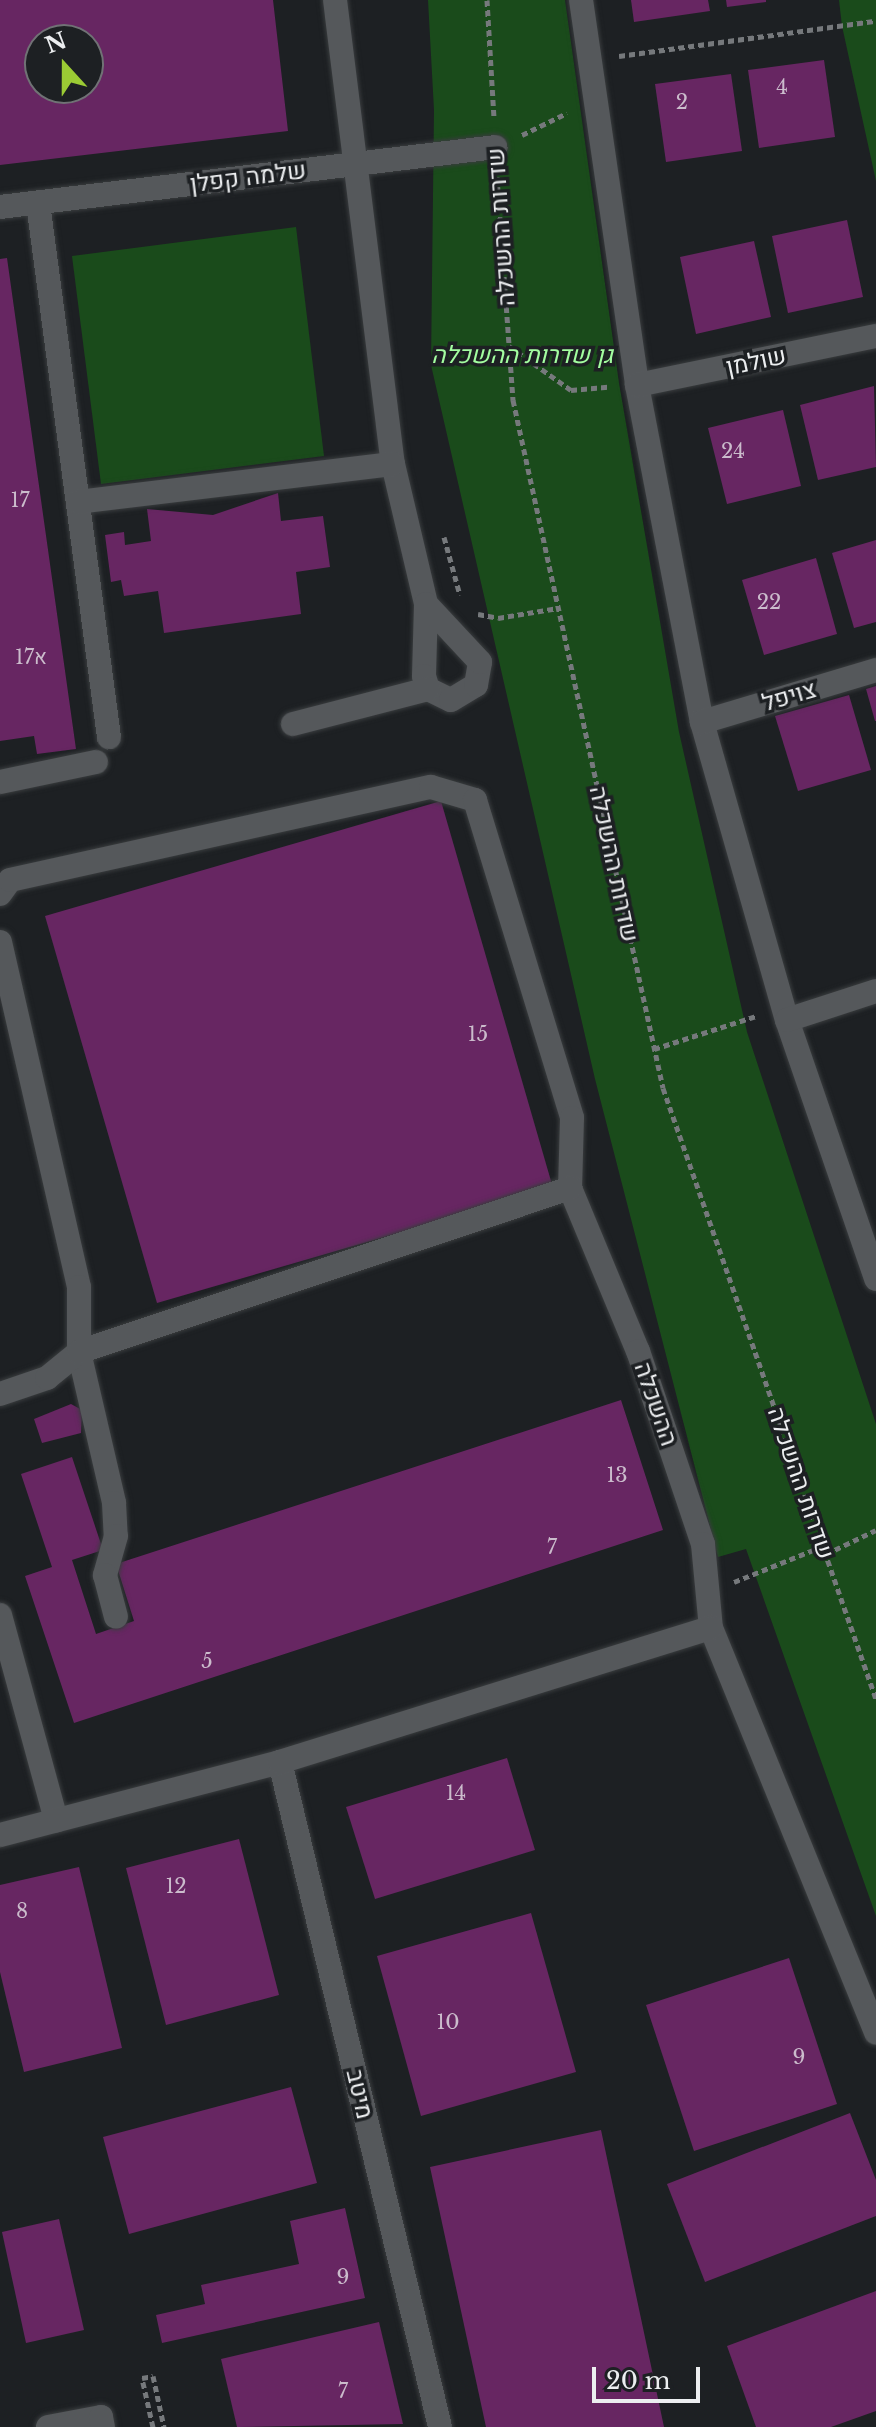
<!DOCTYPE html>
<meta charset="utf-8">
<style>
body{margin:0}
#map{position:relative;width:876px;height:2427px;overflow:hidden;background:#1d2023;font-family:"Libre Baskerville",Heebo,serif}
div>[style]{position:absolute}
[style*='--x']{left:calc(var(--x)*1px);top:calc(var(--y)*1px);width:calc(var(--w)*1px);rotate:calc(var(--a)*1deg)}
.green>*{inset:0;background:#1a4b1b}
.building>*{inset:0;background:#672662}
.path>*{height:5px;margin-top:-2.5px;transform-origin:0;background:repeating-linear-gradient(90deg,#76797c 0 6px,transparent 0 10px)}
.roads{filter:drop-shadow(0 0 2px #393c3e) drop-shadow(0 0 2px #393c3e)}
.minor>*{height:24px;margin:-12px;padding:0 12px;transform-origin:12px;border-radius:12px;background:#55585b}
span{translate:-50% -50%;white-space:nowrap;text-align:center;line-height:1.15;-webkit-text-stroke:7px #1d2023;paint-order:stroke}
.number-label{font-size:20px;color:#cbbccc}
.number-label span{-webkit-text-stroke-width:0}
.street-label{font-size:24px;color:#eceef0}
.park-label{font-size:24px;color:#a3fda0;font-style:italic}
.north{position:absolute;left:24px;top:24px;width:80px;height:80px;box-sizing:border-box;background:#1d2023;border:2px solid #707275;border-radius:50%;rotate:339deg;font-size:22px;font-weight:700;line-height:32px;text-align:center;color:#eceef0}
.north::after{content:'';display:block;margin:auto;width:28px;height:36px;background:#9bcb34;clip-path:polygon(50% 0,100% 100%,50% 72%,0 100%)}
.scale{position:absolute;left:592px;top:2367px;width:108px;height:36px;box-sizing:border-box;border:4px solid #eceef0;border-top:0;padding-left:10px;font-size:24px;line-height:28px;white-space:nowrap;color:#eceef0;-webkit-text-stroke:6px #1d2023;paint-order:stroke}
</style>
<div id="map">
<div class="green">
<div style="clip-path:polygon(428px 0,565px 0,619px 383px,679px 732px,747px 1032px,876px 1424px,876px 1916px,746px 1549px,718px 1557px,595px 1079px,431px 365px,434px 110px)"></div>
<div style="clip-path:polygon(839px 0,876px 0,876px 181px,842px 26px)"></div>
<div style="clip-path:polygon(296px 227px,324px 456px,101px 484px,72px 256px)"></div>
</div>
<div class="building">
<div style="clip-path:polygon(evenodd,0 0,273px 0,288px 131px,0 165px,0 0,40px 40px,88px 40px,88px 88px,40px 88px,40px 40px)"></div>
<div style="clip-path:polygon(631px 0,708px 0,710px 11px,634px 22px)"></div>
<div style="clip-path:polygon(726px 0,766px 0,766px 2px,727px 7px)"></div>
<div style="clip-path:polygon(824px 60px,835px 137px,759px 148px,748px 70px)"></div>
<div style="clip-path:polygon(731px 74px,742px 151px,666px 162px,655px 84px)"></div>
<div style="clip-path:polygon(847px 220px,863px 297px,788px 313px,772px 236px)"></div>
<div style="clip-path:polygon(754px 241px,771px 317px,696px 334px,680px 257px)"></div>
<div style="clip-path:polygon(7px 258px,76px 749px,37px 754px,34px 736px,0 741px,0 259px)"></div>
<div style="clip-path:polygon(874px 386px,876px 467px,818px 480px,800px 405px)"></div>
<div style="clip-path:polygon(783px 410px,801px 486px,727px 504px,708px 428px)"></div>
<div style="clip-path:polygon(278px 493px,281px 521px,323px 516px,330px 567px,296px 572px,301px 614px,164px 633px,158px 591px,124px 596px,121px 580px,111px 582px,105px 535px,124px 532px,125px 545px,151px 541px,147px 509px,213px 515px)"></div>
<div style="clip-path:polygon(876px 540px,876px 622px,854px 628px,832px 553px)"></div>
<div style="clip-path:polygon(816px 558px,837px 634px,764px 655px,742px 580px)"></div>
<div style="clip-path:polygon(876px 686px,876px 721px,875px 721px,866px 689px)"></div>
<div style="clip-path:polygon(849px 695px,871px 770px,798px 791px,775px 716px)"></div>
<div style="clip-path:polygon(441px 801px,553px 1188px,157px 1303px,45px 916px)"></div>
<div style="clip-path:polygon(621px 1400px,663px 1530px,74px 1723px,25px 1576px,52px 1567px,21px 1474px,72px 1457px,103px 1550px,72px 1560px,96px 1634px,134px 1621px,116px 1564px)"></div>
<div style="clip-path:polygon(71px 1404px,82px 1410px,81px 1433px,42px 1443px,34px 1419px)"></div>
<div style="clip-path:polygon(507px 1758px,535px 1850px,375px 1899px,346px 1807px)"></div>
<div style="clip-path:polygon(239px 1839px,279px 1995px,166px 2025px,126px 1868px)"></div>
<div style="clip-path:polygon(79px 1867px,122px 2048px,24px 2072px,0 1972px,0 1885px)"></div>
<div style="clip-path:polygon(531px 1913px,576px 2072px,421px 2116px,377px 1956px)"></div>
<div style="clip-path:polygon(789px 1958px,837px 2104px,694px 2151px,646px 2005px)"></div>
<div style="clip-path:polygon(291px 2087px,317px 2183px,129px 2234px,103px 2137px)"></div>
<div style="clip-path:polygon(850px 2113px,876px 2180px,876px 2216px,705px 2282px,667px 2184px)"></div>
<div style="clip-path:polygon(601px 2130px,664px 2427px,486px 2427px,430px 2167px)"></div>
<div style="clip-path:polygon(345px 2208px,365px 2298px,162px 2343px,156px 2315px,205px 2304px,201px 2285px,299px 2264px,290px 2221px)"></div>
<div style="clip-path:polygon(59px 2219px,84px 2330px,26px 2343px,2px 2232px)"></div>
<div style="clip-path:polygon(876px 2291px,876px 2411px,831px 2427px,756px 2427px,727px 2346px)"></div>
<div style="clip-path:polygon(379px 2322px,403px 2424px,237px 2427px,221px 2359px)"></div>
</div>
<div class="path">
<div style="--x:487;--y:0;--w:119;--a:86.6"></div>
<div style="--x:619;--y:56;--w:259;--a:-7.8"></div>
<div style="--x:522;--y:135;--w:50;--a:-26.1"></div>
<div style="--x:497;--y:177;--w:224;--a:85.9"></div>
<div style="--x:513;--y:400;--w:704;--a:77.7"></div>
<div style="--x:663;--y:1088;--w:647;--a:70.78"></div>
<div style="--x:509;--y:346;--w:76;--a:35.4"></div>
<div style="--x:571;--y:390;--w:37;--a:-5"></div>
<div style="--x:444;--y:537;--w:60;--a:74.6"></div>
<div style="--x:478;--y:614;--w:20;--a:11"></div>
<div style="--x:498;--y:618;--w:61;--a:-9.5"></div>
<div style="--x:654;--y:1049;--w:107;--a:-17.9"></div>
<div style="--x:826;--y:1554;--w:55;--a:-25.6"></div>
<div style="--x:734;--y:1582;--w:96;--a:-22"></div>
<div style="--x:153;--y:2427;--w:50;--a:-102.7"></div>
<div style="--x:142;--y:2378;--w:11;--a:-10"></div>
<div style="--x:153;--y:2376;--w:52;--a:77.8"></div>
</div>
<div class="roads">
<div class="minor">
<div style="--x:335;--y:0;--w:468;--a:82.9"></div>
<div style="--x:393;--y:464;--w:144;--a:76.7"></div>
<div style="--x:426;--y:604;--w:72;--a:91.6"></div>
<div style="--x:424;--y:676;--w:14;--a:73"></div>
<div style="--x:428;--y:689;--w:25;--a:26"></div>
<div style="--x:451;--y:700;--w:29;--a:-31"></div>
<div style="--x:476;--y:685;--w:23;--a:-80"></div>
<div style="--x:480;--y:662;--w:79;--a:-133"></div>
<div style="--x:581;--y:0;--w:389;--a:81.7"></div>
<div style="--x:637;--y:385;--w:343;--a:79.1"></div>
<div style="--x:702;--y:722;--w:310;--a:74.1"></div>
<div style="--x:787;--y:1020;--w:274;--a:71"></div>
<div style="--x:38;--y:203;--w:539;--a:82.43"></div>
<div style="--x:0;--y:207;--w:499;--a:-6.9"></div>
<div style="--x:637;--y:385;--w:244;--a:-11.6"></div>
<div style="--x:78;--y:502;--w:317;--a:-6.9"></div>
<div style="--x:702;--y:722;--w:182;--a:-16.6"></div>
<div style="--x:293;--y:724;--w:139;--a:-14.5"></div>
<div style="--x:0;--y:782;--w:98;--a:-11.8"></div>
<div style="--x:0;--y:894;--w:17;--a:-54"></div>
<div style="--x:10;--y:880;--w:431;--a:-12.5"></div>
<div style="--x:431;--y:787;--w:46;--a:16.5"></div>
<div style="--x:475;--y:800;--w:332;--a:73"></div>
<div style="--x:572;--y:1118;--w:70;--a:91.6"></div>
<div style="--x:570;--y:1188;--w:177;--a:67.4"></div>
<div style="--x:638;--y:1351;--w:204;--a:71.4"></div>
<div style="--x:703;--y:1544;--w:84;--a:84.6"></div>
<div style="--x:711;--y:1628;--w:437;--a:67.8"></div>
<div style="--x:0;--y:942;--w:354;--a:77.1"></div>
<div style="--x:79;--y:1287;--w:65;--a:90"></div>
<div style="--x:79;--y:1352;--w:155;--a:76.9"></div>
<div style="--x:114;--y:1503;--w:33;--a:87"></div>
<div style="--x:116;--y:1536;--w:41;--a:105.8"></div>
<div style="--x:105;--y:1575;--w:43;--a:75.3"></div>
<div style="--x:787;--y:1020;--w:94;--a:-18"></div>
<div style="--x:0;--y:1394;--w:50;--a:-18.8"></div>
<div style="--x:47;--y:1378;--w:41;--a:-39.1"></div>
<div style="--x:79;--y:1352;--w:518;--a:-18.47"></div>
<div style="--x:0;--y:1615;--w:213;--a:74.7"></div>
<div style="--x:280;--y:1762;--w:684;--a:76.47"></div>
<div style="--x:0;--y:1835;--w:289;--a:-14.6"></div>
<div style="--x:280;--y:1762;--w:451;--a:-17.3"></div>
<div style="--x:48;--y:2427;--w:54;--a:-10.7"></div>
<div style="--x:101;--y:2417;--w:10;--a:79"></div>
</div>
</div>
<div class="number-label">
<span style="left:782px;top:87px">4</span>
<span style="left:682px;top:102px">2</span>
<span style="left:733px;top:451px">24</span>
<span style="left:20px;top:500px">17</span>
<span style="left:769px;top:602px">22</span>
<span style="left:31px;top:657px">17א</span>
<span style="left:478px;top:1034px">15</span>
<span style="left:617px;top:1475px">13</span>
<span style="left:552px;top:1547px">7</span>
<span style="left:207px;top:1661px">5</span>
<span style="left:456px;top:1793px">14</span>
<span style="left:176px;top:1886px">12</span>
<span style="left:22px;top:1911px">8</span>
<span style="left:448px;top:2022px">10</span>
<span style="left:799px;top:2057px">9</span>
<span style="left:343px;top:2277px">9</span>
<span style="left:343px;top:2391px">7</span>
</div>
<div class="street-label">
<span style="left:248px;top:177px;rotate:-7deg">שלמה קפלן</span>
<span style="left:501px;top:227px;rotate:-94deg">שדרות ההשכלה</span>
<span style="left:756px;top:361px;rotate:-12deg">שולמן</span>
<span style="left:789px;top:696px;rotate:-16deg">צויפל</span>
<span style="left:614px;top:864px;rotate:78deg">שדרות ההשכלה</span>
<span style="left:656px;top:1404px;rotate:71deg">ההשכלה</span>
<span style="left:801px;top:1483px;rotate:71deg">שדרות ההשכלה</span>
<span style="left:360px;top:2094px;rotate:77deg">מיטב</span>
</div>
<div class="park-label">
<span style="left:522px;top:355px">גן שדרות ההשכלה</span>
</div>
<div class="north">N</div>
<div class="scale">20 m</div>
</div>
